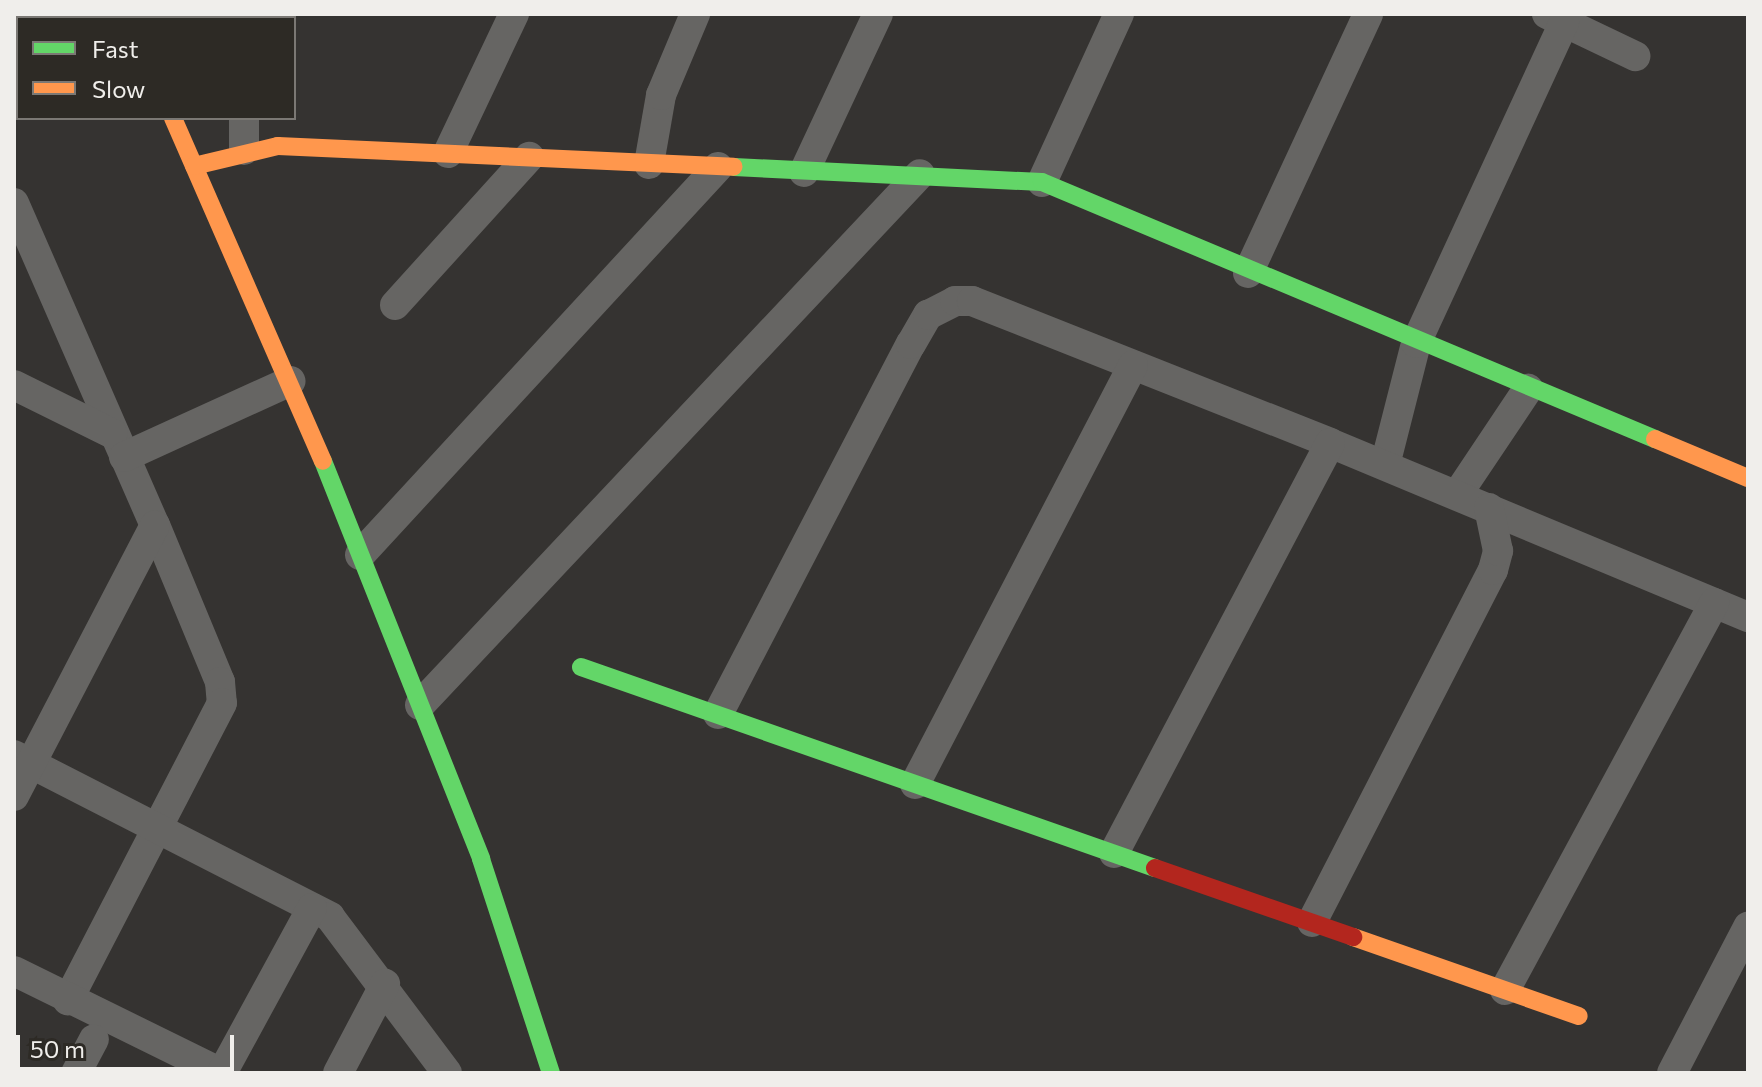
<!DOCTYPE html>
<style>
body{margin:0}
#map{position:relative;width:1762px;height:1087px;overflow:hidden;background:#353331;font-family:Commissioner,sans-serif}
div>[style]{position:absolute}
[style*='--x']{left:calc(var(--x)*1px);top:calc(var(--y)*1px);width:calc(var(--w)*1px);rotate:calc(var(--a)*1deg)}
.street>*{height:30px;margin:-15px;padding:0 15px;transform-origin:15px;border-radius:15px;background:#666563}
.fast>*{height:18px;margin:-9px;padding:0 9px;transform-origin:9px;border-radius:9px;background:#63d668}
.slow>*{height:18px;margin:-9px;padding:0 9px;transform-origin:9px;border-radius:9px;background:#ff974d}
.jam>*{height:18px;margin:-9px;padding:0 9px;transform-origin:9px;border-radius:9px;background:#b3261e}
span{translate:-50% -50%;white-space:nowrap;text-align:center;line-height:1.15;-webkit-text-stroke:8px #2d2a25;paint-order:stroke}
.frame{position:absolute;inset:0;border:16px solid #f0eeeb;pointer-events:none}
.legend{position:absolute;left:16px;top:16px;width:280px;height:104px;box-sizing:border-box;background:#2d2a25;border:2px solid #7b7874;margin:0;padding:10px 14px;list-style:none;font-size:24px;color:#f0eeeb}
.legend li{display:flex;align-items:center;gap:16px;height:40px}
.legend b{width:40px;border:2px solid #7b7874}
.scale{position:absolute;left:16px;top:1035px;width:218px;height:36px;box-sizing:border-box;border:4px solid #f0eeeb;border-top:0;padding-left:10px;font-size:24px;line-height:28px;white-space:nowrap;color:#f0eeeb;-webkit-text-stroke:6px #2d2a25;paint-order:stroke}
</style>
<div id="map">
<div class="street">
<div style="--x:128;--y:14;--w:4;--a:63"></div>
<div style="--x:237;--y:14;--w:4;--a:76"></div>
<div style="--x:1547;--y:14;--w:98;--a:25.5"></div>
<div style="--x:244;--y:118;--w:32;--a:90"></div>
<div style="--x:448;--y:153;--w:154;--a:-64.6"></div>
<div style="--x:649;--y:164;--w:70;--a:-80.1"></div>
<div style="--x:661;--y:95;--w:88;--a:-67.2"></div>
<div style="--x:804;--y:172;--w:174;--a:-64.9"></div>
<div style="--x:1042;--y:182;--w:185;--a:-65.4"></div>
<div style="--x:14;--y:203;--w:352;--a:66.4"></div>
<div style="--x:155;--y:525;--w:170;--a:67.5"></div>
<div style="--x:220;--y:682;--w:21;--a:85"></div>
<div style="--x:222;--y:703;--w:335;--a:117.4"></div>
<div style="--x:1248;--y:273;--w:285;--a:-65.1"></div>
<div style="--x:395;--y:305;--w:200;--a:-47.8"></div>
<div style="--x:14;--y:385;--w:110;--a:26.3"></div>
<div style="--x:124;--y:457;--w:183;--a:-24.5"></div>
<div style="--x:1385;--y:465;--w:126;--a:-75.7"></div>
<div style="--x:1416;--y:343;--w:353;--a:-65.2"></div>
<div style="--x:1457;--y:495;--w:128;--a:-56.2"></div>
<div style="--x:360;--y:555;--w:528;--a:-47.3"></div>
<div style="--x:420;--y:705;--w:729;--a:-46.72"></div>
<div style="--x:718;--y:714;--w:417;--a:-62.5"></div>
<div style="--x:911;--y:344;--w:34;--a:-60"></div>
<div style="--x:928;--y:315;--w:30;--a:-27"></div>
<div style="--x:955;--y:301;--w:17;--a:0"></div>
<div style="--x:972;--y:301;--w:385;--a:21.6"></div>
<div style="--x:1330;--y:443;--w:453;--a:22.6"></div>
<div style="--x:14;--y:755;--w:355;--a:27.1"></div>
<div style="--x:330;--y:917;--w:195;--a:53.1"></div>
<div style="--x:915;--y:784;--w:472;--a:-62.5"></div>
<div style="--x:14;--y:796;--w:305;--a:-62.5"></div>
<div style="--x:1114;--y:853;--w:463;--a:-62.2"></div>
<div style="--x:1312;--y:922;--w:396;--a:-62.8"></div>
<div style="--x:1493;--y:570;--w:20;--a:-75"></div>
<div style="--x:1498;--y:551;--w:44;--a:-101.8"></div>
<div style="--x:14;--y:971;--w:231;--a:26.2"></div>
<div style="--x:1505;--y:990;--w:440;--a:-61.6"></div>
<div style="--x:76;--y:1073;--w:38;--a:-62"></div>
<div style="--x:222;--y:1073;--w:188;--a:-61.4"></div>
<div style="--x:338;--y:1073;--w:101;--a:-62.2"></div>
<div style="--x:1672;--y:1073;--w:165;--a:-62.5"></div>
</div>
<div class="fast">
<div style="--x:734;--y:167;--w:308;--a:2.8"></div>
<div style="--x:1042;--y:182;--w:665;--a:22.75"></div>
<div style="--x:323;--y:461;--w:428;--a:68.3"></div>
<div style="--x:481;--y:859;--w:225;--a:71.9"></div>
<div style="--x:581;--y:667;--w:608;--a:19.3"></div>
</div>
<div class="slow">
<div style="--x:173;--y:118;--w:374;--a:66.4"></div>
<div style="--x:194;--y:166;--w:86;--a:-13.4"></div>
<div style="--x:278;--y:146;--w:456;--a:2.6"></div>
<div style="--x:1655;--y:439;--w:101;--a:22.8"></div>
<div style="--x:1353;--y:937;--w:239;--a:19.3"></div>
</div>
<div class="jam">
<div style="--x:1155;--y:868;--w:210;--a:19.2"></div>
</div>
<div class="frame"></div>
<ul class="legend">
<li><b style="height:10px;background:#63d668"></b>Fast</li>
<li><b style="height:10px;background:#ff974d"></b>Slow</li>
</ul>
<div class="scale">50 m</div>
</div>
